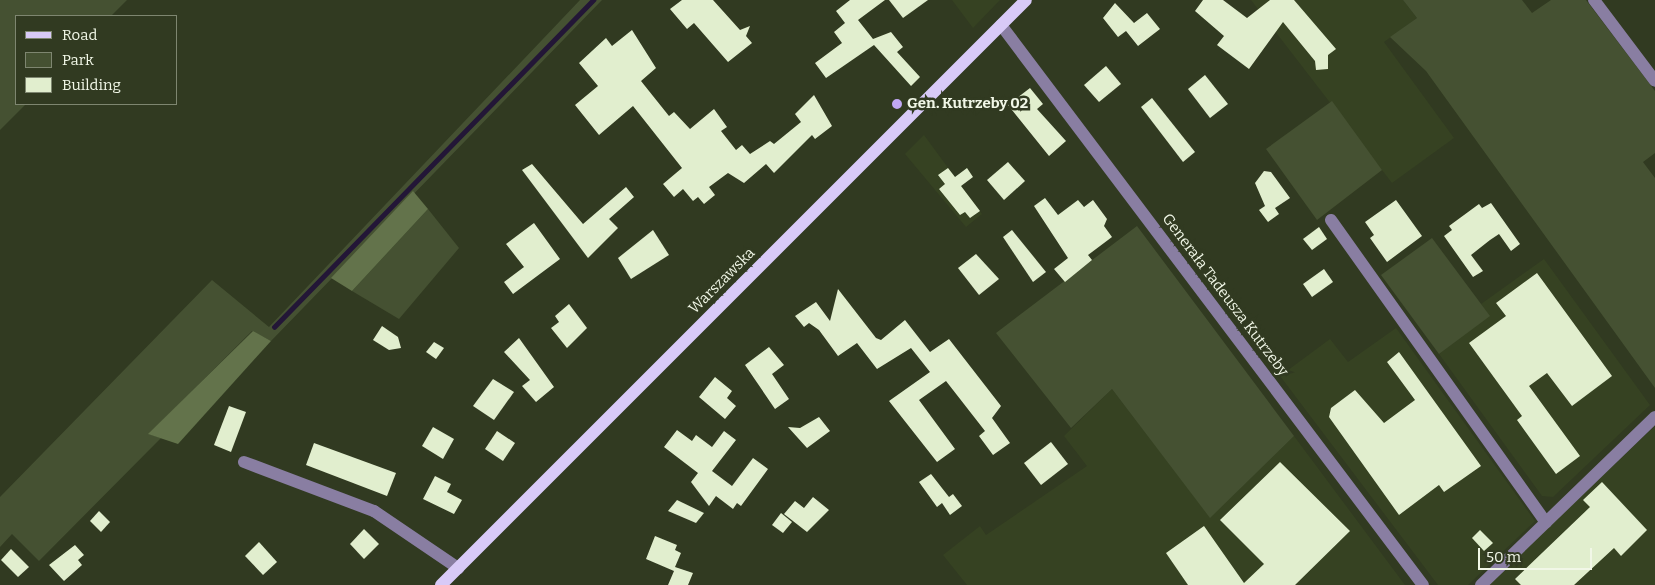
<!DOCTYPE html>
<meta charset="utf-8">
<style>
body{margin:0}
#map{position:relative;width:1655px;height:585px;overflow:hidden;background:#313a21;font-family:Bitter,serif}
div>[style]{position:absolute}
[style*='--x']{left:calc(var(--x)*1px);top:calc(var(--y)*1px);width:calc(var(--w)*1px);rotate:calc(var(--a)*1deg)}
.built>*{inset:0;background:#364222}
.green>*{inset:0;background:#455132}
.forest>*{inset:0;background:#63734b}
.stream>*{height:4.5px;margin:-2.25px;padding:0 2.25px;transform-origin:2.25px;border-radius:2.25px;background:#231637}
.building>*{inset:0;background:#e1eece}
.minor>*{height:12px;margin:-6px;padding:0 6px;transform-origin:6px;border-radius:6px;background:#897ea2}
.major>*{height:12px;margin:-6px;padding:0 6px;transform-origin:6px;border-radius:6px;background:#d8caf7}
.dots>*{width:14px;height:14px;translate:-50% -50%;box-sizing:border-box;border:2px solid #313a21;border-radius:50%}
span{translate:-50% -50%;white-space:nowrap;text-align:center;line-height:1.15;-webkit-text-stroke:5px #313a21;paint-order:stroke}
.poi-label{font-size:15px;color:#f1f7e7;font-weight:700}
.left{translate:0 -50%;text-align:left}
.street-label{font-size:15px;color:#f1f7e7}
.legend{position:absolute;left:15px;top:15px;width:162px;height:90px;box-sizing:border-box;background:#313a21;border:1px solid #7e8670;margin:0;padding:6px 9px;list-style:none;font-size:15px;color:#f1f7e7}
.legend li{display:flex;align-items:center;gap:10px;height:25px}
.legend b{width:25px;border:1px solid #7e8670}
.scale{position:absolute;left:1478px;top:548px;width:114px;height:22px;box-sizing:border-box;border:2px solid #f1f7e7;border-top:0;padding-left:6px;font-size:15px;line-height:18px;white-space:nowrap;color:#f1f7e7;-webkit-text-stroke:4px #313a21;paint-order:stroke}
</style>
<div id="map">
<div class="built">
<div style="clip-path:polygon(952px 0,1000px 0,973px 28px)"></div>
<div style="clip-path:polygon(1251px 0,1403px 0,1417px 18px,1384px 42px,1454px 138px,1392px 183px)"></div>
<div style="clip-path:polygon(924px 135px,982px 214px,966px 227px,905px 154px)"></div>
<div style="clip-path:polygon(1544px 259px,1650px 405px,1553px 497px,1542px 496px,1439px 354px,1489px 316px,1481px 304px)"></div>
<div style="clip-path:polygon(1396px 328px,1535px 521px,1468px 585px,1438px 585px,1280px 376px,1330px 339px,1348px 362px)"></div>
<div style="clip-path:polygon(1112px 389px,1210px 517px,1294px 436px,1405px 585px,967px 585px,943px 555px,980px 526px,986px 535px,1087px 466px,1064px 436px)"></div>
<div style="clip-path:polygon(1655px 426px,1655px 585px,1488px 585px)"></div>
</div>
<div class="green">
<div style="clip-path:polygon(0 0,127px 0,111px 16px,16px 16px,16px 104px,26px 104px,0 130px)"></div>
<div style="clip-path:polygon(580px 0,602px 0,271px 341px,252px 331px,149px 434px,161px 438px,39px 561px,12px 534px,0 547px,0 497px,212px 280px,269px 327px)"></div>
<div style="clip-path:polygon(1403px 0,1522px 0,1532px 13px,1551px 0,1586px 0,1655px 91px,1655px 153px,1643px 162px,1655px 178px,1655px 388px,1426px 71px,1390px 37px,1417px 18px)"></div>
<div style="clip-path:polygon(1332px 101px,1382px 170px,1317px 220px,1266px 149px)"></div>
<div style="clip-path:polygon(428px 209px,459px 248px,399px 319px,352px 291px)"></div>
<div style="clip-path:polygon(1137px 226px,1294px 436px,1210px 518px,1112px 389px,1071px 428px,996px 333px)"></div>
<div style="clip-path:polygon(1432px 238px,1490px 316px,1439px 354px,1381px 275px)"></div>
</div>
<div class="forest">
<div style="clip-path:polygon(413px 191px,428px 209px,352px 291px,331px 278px)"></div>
<div style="clip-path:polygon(253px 331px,271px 341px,178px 444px,148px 434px)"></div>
</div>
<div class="stream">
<div style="--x:274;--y:327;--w:457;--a:-45.7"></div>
</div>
<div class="building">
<div style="clip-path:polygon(682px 0,713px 0,740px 30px,750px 26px,746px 36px,752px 43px,728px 62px,694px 23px,687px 29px,670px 9px)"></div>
<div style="clip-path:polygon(850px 0,885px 0,858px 20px,873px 39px,891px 32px,903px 47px,897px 52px,920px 77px,911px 86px,874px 45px,826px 78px,815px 63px,842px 43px,834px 32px,845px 23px,836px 11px)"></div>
<div style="clip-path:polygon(889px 0,928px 0,903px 18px)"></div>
<div style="clip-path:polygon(1203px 0,1223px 0,1247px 18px,1270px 0,1294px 0,1336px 49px,1328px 55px,1328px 69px,1316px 70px,1315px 61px,1283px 22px,1249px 69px,1217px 45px,1224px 36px,1195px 11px)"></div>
<div style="clip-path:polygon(1115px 3px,1134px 23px,1147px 13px,1160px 29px,1138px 46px,1126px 31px,1118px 37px,1103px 18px)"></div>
<div style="clip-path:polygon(632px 30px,656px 68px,641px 81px,669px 116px,674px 112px,690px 129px,714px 109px,727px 127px,721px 131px,736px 150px,742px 145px,750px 154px,770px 141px,774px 144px,801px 122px,795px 114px,814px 95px,832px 126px,815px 139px,812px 135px,774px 173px,766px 164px,744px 183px,728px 173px,709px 187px,715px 195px,704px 204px,698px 197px,693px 201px,683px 189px,674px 197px,663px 184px,682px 168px,633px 106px,599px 135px,575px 105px,598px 86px,579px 63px,606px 38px,612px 46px)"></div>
<div style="clip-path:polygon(1106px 66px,1121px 84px,1099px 102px,1084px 85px)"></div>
<div style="clip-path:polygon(1205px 75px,1228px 104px,1210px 118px,1188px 89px)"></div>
<div style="clip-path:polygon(1030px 88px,1043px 104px,1037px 109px,1066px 141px,1049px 156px,1008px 105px)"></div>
<div style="clip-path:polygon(1152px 98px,1195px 152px,1183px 162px,1141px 107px)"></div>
<div style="clip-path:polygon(1008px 162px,1025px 181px,1004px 200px,987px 180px)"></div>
<div style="clip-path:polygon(532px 164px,583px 224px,626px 187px,634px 197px,609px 219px,618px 228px,588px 258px,522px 170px)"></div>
<div style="clip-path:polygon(948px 168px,955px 177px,967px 168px,973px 177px,961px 186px,980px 211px,970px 218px,965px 212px,960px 215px,939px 189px,945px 184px,938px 175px)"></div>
<div style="clip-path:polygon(1264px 171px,1271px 172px,1290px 198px,1275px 208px,1279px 214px,1268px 222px,1259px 210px,1265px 206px,1255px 183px)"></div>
<div style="clip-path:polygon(1045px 198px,1058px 215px,1078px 200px,1084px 207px,1093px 200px,1107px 219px,1104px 226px,1112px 237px,1088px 255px,1092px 260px,1065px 282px,1054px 269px,1068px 258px,1034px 206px)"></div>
<div style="clip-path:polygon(1396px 200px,1422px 236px,1387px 262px,1370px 238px,1374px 235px,1365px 222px)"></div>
<div style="clip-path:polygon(1491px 203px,1520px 244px,1511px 251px,1499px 234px,1490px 240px,1471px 255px,1483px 271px,1473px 277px,1444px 236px,1452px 230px,1449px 226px,1479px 204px,1482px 208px)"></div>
<div style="clip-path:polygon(534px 223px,560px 259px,513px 294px,504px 282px,524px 267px,506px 244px)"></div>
<div style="clip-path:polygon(1319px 227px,1327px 239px,1312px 250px,1303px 239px)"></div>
<div style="clip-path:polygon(653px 230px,669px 255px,631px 279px,618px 258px)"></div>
<div style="clip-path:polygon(1012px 230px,1046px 272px,1033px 282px,1003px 237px)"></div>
<div style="clip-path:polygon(976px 254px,999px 279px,979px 295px,958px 268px)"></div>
<div style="clip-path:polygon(1324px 269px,1333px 282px,1312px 297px,1303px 284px)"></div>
<div style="clip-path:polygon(1537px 273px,1612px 376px,1572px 406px,1547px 373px,1529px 386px,1580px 456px,1556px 474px,1517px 420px,1522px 416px,1469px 343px,1506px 316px,1496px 303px)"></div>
<div style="clip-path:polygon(838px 289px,876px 338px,881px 340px,905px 320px,930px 352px,949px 339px,1001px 406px,992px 418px,1010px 443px,993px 455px,979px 436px,985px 431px,946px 381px,919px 400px,955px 449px,937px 462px,889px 401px,930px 372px,911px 348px,877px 369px,857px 343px,838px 356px,819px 330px,809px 323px,804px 327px,795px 316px,816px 302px,830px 321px)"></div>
<div style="clip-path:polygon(569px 304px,587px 328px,567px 348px,551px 328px,559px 322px,555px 316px)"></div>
<div style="clip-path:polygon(382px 326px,398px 337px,401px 348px,389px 350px,373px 340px)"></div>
<div style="clip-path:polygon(519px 338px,554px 387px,536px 402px,522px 386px,530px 380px,504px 352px)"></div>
<div style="clip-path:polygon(434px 342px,444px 348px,436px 359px,426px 352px)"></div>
<div style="clip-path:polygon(769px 347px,784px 365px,772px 374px,789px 399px,775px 409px,745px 365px)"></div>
<div style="clip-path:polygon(1399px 352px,1481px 466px,1444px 492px,1439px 485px,1399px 515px,1329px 417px,1331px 408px,1355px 390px,1384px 423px,1415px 400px,1387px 362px)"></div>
<div style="clip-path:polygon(715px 377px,732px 391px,727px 398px,736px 406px,725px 419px,699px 397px)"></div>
<div style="clip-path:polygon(493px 379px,514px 392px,494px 420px,473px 406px)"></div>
<div style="clip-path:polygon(229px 406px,246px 412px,231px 452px,214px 445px)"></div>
<div style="clip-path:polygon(819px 417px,830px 431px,807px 448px,788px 427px,800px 428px)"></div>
<div style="clip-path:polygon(433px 427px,454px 439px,443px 459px,422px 446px)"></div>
<div style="clip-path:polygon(677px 430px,692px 441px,696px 435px,712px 447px,724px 431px,736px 440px,712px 471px,732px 486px,753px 458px,768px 469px,741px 506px,737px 503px,733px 509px,716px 496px,709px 506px,691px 482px,698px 473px,664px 447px)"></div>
<div style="clip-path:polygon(497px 431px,515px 443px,503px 461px,485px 449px)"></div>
<div style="clip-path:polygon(1051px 442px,1068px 464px,1041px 485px,1024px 463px)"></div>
<div style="clip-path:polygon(314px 443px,396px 473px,387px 496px,306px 465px)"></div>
<div style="clip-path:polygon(1280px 462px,1350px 531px,1295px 585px,1188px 585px,1166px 553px,1204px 526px,1244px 583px,1264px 564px,1220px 520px)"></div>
<div style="clip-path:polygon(931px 474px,949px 497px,953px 494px,962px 506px,950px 515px,942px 503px,937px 507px,919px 482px)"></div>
<div style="clip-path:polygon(435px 476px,451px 484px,447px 492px,462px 500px,454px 514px,423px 499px)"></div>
<div style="clip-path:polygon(1602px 482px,1647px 530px,1621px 556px,1614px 548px,1574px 585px,1521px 585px,1515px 579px,1590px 507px,1583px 500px)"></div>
<div style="clip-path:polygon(813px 497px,829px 510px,807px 532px,784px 514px,795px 501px,804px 508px)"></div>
<div style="clip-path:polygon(677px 500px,704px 513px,696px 523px,668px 511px)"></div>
<div style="clip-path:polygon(99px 511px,110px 522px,101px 532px,90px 521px)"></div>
<div style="clip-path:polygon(781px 513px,792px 522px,783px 533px,772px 525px)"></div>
<div style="clip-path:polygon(364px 529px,379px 544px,364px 559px,350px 544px)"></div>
<div style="clip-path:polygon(1480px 530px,1493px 543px,1484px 551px,1472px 538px)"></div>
<div style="clip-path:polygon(655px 536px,677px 545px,675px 550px,681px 553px,675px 567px,693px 573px,688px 585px,668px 585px,674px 571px,646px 559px)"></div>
<div style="clip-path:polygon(259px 542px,277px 562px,263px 575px,245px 556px)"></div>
<div style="clip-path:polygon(75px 545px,84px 555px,78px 560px,82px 565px,64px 581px,49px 565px)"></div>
<div style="clip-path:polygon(11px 549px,29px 567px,18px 577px,1px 560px)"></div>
</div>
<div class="minor">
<div style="--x:1594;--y:0;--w:101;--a:53"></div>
<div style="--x:1001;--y:25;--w:701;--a:53"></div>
<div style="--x:1331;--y:220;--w:371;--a:54.6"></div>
<div style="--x:244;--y:462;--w:139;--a:20.7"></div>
<div style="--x:374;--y:511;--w:102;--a:34.2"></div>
<div style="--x:1481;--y:585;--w:242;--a:-44"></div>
</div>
<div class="major">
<div style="--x:441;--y:585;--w:827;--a:-45"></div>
</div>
<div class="dots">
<div style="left:897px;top:104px;background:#c1a8f3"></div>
</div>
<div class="poi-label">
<span class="left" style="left:907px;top:104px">Gen. Kutrzeby 02</span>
</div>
<div class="street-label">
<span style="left:722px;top:281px;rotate:-45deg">Warszawska</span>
<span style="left:1225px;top:295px;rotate:53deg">Generała Tadeusza Kutrzeby</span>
</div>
<ul class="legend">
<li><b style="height:6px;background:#d8caf7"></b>Road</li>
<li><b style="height:14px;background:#455132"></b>Park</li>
<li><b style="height:14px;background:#e1eece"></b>Building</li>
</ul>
<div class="scale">50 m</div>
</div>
